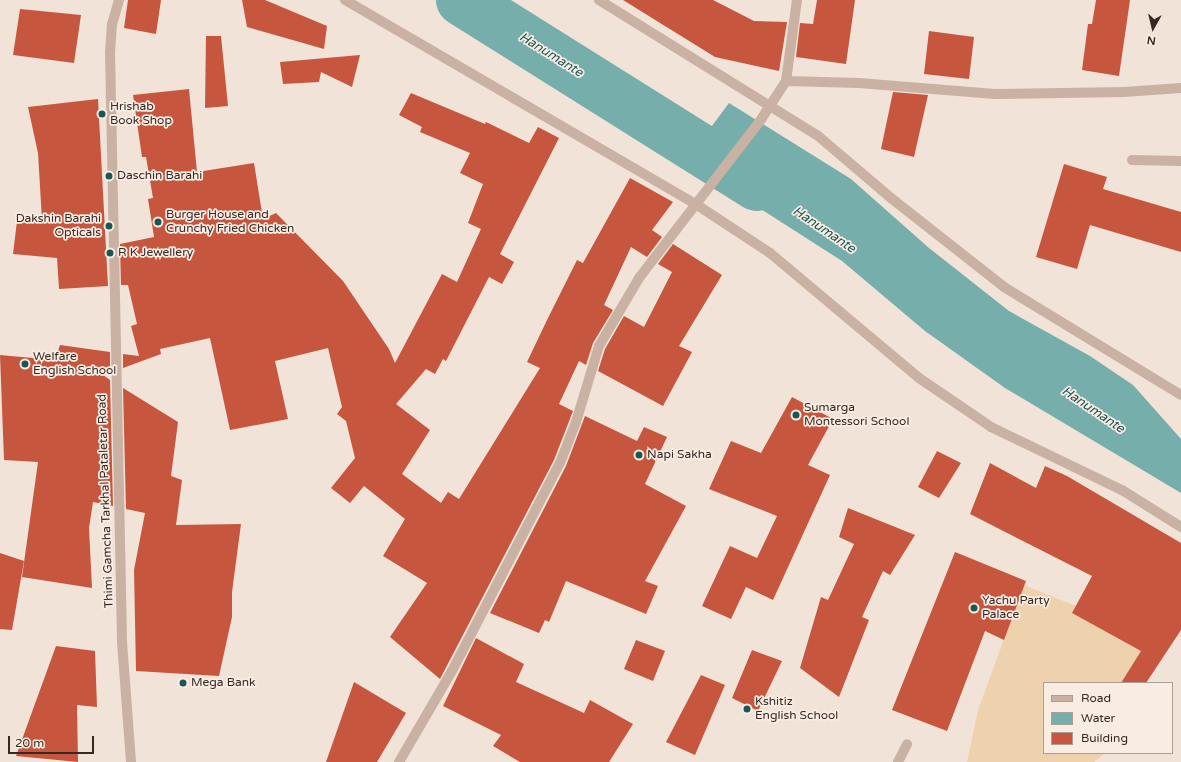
<!DOCTYPE html>
<style>
body{margin:0}
#map{position:relative;width:1181px;height:762px;overflow:hidden;background:#f1e3d7;font-family:"Varela Round",sans-serif}
div>[style]{position:absolute}
[style*='--x']{left:calc(var(--x)*1px);top:calc(var(--y)*1px);width:calc(var(--w)*1px);rotate:calc(var(--a)*1deg)}
.sand>*{inset:0;background:#eed2ad}
.water>*{inset:0;background:#76aeac}
.river>*{height:52px;margin:-26px;padding:0 26px;transform-origin:26px;border-radius:26px;background:#76aeac}
.building>*{inset:0;background:#c7563f}
.minor>*{height:10px;margin:-5px;padding:0 5px;transform-origin:5px;border-radius:5px;background:#c9b2a3}
.tertiary>*{height:10px;margin:-5px;padding:0 5px;transform-origin:5px;border-radius:5px;background:#c9b2a3}
.dots>*{width:11px;height:11px;translate:-50% -50%;box-sizing:border-box;border:2px solid #f9ede3;border-radius:50%}
span{translate:-50% -50%;white-space:nowrap;text-align:center;line-height:1.15;-webkit-text-stroke:3.5px #f9ede3;paint-order:stroke}
.poi-label{font-size:12px;color:#342925}
.left{translate:0 -50%;text-align:left}
.right{translate:-100% -50%;text-align:right}
.street-label{font-size:12px;color:#342925}
.water-label{font-size:13px;color:#1b5555;font-style:italic}
.legend{position:absolute;left:1043px;top:682px;width:130px;height:72px;box-sizing:border-box;background:#f9ede3;border:1px solid #aa9f97;margin:0;padding:5px 7px;list-style:none;font-size:12px;color:#342925}
.legend li{display:flex;align-items:center;gap:8px;height:20px}
.legend b{width:20px;border:1px solid #aa9f97}
.north{position:absolute;left:1133px;top:8px;width:40px;height:40px;-webkit-text-stroke:3px #f9ede3;paint-order:stroke;rotate:188deg;font-size:11px;font-weight:700;line-height:16px;text-align:center;color:#342925}
.north::after{content:'';display:block;margin:auto;width:14px;height:18px;background:#342925;clip-path:polygon(50% 0,100% 100%,50% 72%,0 100%)}
.scale{position:absolute;left:8px;top:736px;width:86px;height:18px;box-sizing:border-box;border:2px solid #342925;border-top:0;padding-left:5px;font-size:12px;line-height:14px;white-space:nowrap;color:#342925;-webkit-text-stroke:3px #f9ede3;paint-order:stroke}
</style>
<div id="map">
<div class="sand">
<div style="clip-path:polygon(1024px 585px,1076px 606px,1073px 613px,1119px 639px,1143px 648px,1144px 683px,1044px 683px,1044px 753px,1105px 753px,1094px 762px,967px 762px,978px 710px)"></div>
</div>
<div class="water">
<div style="clip-path:polygon(729px 103px,851px 179px,929px 248px,1009px 311px,1090px 356px,1133px 385px,1181px 439px,1181px 493px,1005px 388px,925px 331px,842px 261px,686px 161px)"></div>
</div>
<div class="river">
<div style="--x:462;--y:0;--w:348;--a:32.1"></div>
</div>
<div class="building">
<div style="clip-path:polygon(128px 0,161px 0,156px 34px,124px 28px)"></div>
<div style="clip-path:polygon(242px 0,265px 0,327px 26px,324px 49px,247px 27px)"></div>
<div style="clip-path:polygon(623px 0,713px 0,754px 21px,787px 22px,779px 71px,715px 57px)"></div>
<div style="clip-path:polygon(817px 0,855px 0,846px 64px,796px 57px,800px 23px,813px 24px)"></div>
<div style="clip-path:polygon(1096px 0,1130px 0,1119px 76px,1082px 70px,1088px 24px,1092px 24px)"></div>
<div style="clip-path:polygon(20px 9px,81px 15px,74px 63px,13px 55px)"></div>
<div style="clip-path:polygon(929px 31px,974px 37px,969px 79px,924px 74px)"></div>
<div style="clip-path:polygon(206px 36px,221px 36px,228px 106px,205px 108px)"></div>
<div style="clip-path:polygon(360px 55px,352px 87px,321px 72px,319px 82px,283px 84px,280px 62px)"></div>
<div style="clip-path:polygon(189px 89px,197px 172px,254px 163px,263px 219px,276px 213px,343px 281px,389px 349px,395px 363px,442px 274px,457px 282px,481px 229px,468px 223px,483px 184px,460px 173px,470px 153px,420px 132px,422px 127px,399px 115px,411px 93px,485px 124px,486px 122px,529px 143px,538px 127px,559px 138px,500px 254px,514px 262px,502px 284px,489px 277px,446px 361px,443px 359px,435px 374px,426px 369px,396px 404px,430px 430px,402px 474px,441px 503px,448px 492px,459px 499px,540px 368px,527px 362px,548px 318px,577px 260px,583px 263px,630px 178px,673px 202px,652px 230px,662px 237px,647px 257px,631px 247px,604px 305px,613px 310px,593px 343px,586px 365px,579px 361px,559px 404px,573px 411px,554px 460px,440px 679px,390px 637px,427px 583px,383px 556px,405px 519px,364px 486px,350px 503px,331px 488px,355px 458px,346px 421px,337px 414px,342px 407px,328px 348px,275px 361px,288px 419px,230px 430px,210px 338px,160px 349px,161px 354px,123px 368px,123px 354px,139px 356px,131px 326px,137px 324px,128px 285px,121px 285px,120px 244px,154px 237px,148px 199px,153px 198px,146px 157px,142px 157px,133px 95px)"></div>
<div style="clip-path:polygon(893px 92px,928px 95px,914px 157px,881px 149px)"></div>
<div style="clip-path:polygon(98px 99px,108px 286px,59px 289px,57px 258px,13px 254px,17px 221px,42px 220px,38px 153px,28px 107px)"></div>
<div style="clip-path:polygon(1064px 164px,1107px 177px,1103px 189px,1181px 212px,1181px 252px,1090px 225px,1077px 269px,1036px 257px)"></div>
<div style="clip-path:polygon(673px 244px,722px 275px,679px 346px,692px 352px,663px 406px,598px 371px,605px 349px,624px 316px,644px 327px,672px 272px,658px 264px)"></div>
<div style="clip-path:polygon(60px 345px,110px 352px,110px 373px,103px 375px,110px 380px,113px 506px,93px 502px,89px 528px,92px 588px,22px 577px,38px 462px,4px 460px,0 355px,55px 360px)"></div>
<div style="clip-path:polygon(123px 388px,178px 422px,171px 476px,182px 480px,176px 525px,241px 524px,232px 592px,232px 617px,219px 676px,136px 671px,134px 570px,145px 513px,126px 509px)"></div>
<div style="clip-path:polygon(792px 397px,833px 419px,808px 465px,830px 475px,773px 600px,746px 587px,731px 619px,702px 606px,730px 546px,757px 558px,777px 516px,709px 489px,731px 441px,761px 453px)"></div>
<div style="clip-path:polygon(585px 416px,637px 441px,644px 427px,667px 437px,645px 484px,686px 506px,645px 581px,658px 586px,646px 614px,566px 581px,549px 622px,545px 620px,539px 633px,490px 613px,566px 466px)"></div>
<div style="clip-path:polygon(937px 451px,961px 463px,939px 498px,918px 487px)"></div>
<div style="clip-path:polygon(990px 463px,1036px 488px,1045px 466px,1067px 476px,1181px 543px,1181px 630px,1146px 683px,1121px 683px,1141px 651px,1072px 613px,1092px 576px,970px 514px)"></div>
<div style="clip-path:polygon(848px 508px,915px 535px,890px 575px,883px 571px,862px 617px,869px 620px,839px 697px,800px 668px,821px 597px,828px 600px,854px 544px,839px 537px)"></div>
<div style="clip-path:polygon(955px 552px,1026px 581px,1004px 640px,985px 631px,947px 731px,892px 710px)"></div>
<div style="clip-path:polygon(0 553px,24px 561px,12px 630px,0 629px)"></div>
<div style="clip-path:polygon(476px 638px,524px 664px,516px 682px,584px 713px,590px 700px,633px 724px,609px 762px,520px 762px,493px 746px,501px 735px,443px 706px)"></div>
<div style="clip-path:polygon(636px 640px,665px 651px,653px 681px,624px 669px)"></div>
<div style="clip-path:polygon(56px 646px,95px 651px,97px 707px,77px 705px,78px 762px,16px 756px)"></div>
<div style="clip-path:polygon(752px 650px,782px 661px,758px 711px,732px 698px)"></div>
<div style="clip-path:polygon(701px 675px,725px 685px,695px 755px,666px 742px)"></div>
<div style="clip-path:polygon(354px 682px,406px 713px,377px 762px,326px 762px)"></div>
</div>
<div class="minor">
<div style="--x:345;--y:0;--w:404;--a:30.2"></div>
<div style="--x:694;--y:203;--w:91;--a:33.3"></div>
<div style="--x:770;--y:253;--w:194;--a:40"></div>
<div style="--x:919;--y:378;--w:87;--a:34.2"></div>
<div style="--x:991;--y:427;--w:145;--a:25.7"></div>
<div style="--x:1122;--y:490;--w:70;--a:32.1"></div>
<div style="--x:599;--y:0;--w:256;--a:31.8"></div>
<div style="--x:817;--y:135;--w:97;--a:40.4"></div>
<div style="--x:891;--y:198;--w:144;--a:38.2"></div>
<div style="--x:1004;--y:287;--w:207;--a:31.4"></div>
<div style="--x:786;--y:81;--w:73;--a:1.6"></div>
<div style="--x:859;--y:83;--w:136;--a:4.6"></div>
<div style="--x:995;--y:94;--w:129;--a:-0.9"></div>
<div style="--x:1124;--y:92;--w:57;--a:-4"></div>
<div style="--x:1132;--y:160;--w:49;--a:1.2"></div>
<div style="--x:399;--y:762;--w:105;--a:-59.8"></div>
<div style="--x:452;--y:671;--w:234;--a:-62.6"></div>
<div style="--x:560;--y:463;--w:44;--a:-68.7"></div>
<div style="--x:576;--y:422;--w:79;--a:-73.2"></div>
<div style="--x:599;--y:346;--w:79;--a:-59.5"></div>
<div style="--x:639;--y:278;--w:202;--a:-52.4"></div>
<div style="--x:762;--y:118;--w:44;--a:-57"></div>
<div style="--x:786;--y:81;--w:82;--a:-82.3"></div>
<div style="--x:898;--y:762;--w:20;--a:-63"></div>
</div>
<div class="tertiary">
<div style="--x:119;--y:0;--w:25;--a:106"></div>
<div style="--x:112;--y:24;--w:28;--a:94"></div>
<div style="--x:110;--y:52;--w:590;--a:88.83"></div>
<div style="--x:122;--y:642;--w:120;--a:85.7"></div>
</div>
<div class="dots">
<div style="left:102px;top:114px;background:#1b5555"></div>
<div style="left:109px;top:176px;background:#1b5555"></div>
<div style="left:158px;top:222px;background:#1b5555"></div>
<div style="left:109px;top:226px;background:#1b5555"></div>
<div style="left:110px;top:253px;background:#1b5555"></div>
<div style="left:25px;top:364px;background:#1b5555"></div>
<div style="left:796px;top:415px;background:#1b5555"></div>
<div style="left:639px;top:455px;background:#1b5555"></div>
<div style="left:974px;top:608px;background:#1b5555"></div>
<div style="left:183px;top:683px;background:#1b5555"></div>
<div style="left:747px;top:709px;background:#1b5555"></div>
</div>
<div class="poi-label">
<span class="left" style="left:110px;top:114px">Hrishab<br>Book Shop</span>
<span class="left" style="left:117px;top:176px">Daschin Barahi</span>
<span class="left" style="left:166px;top:222px">Burger House and<br>Crunchy Fried Chicken</span>
<span class="right" style="left:101px;top:226px">Dakshin Barahi<br>Opticals</span>
<span class="left" style="left:118px;top:253px">R K Jewellery</span>
<span class="left" style="left:33px;top:364px">Welfare<br>English School</span>
<span class="left" style="left:804px;top:415px">Sumarga<br>Montessori School</span>
<span class="left" style="left:647px;top:455px">Napi Sakha</span>
<span class="left" style="left:982px;top:608px">Yachu Party<br>Palace</span>
<span class="left" style="left:191px;top:683px">Mega Bank</span>
<span class="left" style="left:755px;top:709px">Kshitiz<br>English School</span>
</div>
<div class="street-label">
<span style="left:106px;top:501px;rotate:-92deg">Thimi Gamcha Tarkhal Pataletar Road</span>
</div>
<div class="water-label">
<span style="left:551px;top:55px;rotate:32deg">Hanumante</span>
<span style="left:824px;top:230px;rotate:34deg">Hanumante</span>
<span style="left:1093px;top:410px;rotate:34deg">Hanumante</span>
</div>
<ul class="legend">
<li><b style="height:5px;background:#c9b2a3"></b>Road</li>
<li><b style="height:11px;background:#76aeac"></b>Water</li>
<li><b style="height:11px;background:#c7563f"></b>Building</li>
</ul>
<div class="north">N</div>
<div class="scale">20 m</div>
</div>
